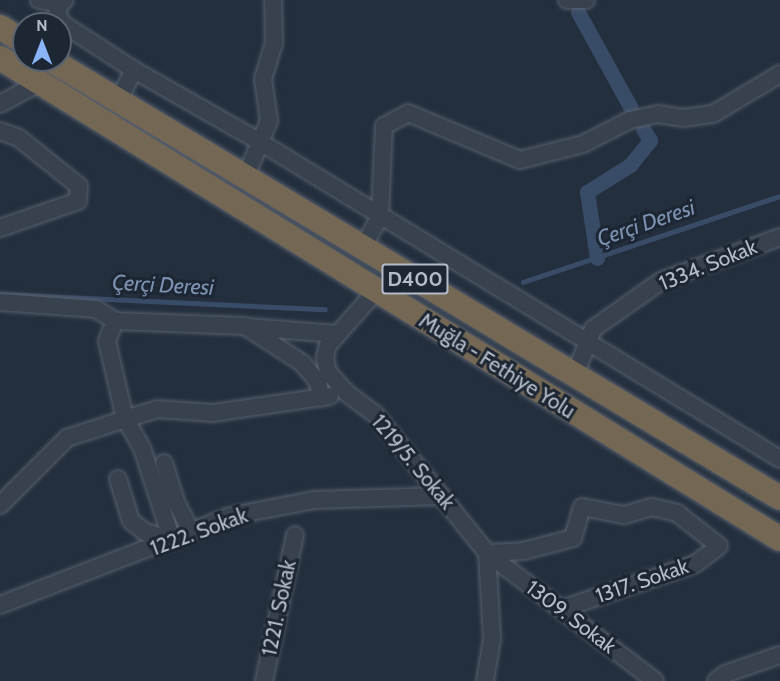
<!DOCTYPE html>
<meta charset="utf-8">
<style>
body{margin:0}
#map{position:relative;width:780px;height:681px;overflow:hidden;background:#242f3e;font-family:Cabin,sans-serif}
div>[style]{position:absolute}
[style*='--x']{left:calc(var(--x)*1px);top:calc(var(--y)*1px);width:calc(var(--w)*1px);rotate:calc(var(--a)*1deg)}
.stream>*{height:4.5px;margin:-2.25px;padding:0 2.25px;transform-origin:2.25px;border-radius:2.25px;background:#394c67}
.canal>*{height:15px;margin:-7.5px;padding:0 7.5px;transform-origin:7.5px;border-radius:7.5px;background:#394c67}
.roads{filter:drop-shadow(0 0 2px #565f6c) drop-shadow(0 0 2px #565f6c)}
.minor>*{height:16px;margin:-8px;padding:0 8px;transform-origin:8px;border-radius:8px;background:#38414e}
.highway>*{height:24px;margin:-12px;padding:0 12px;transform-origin:12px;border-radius:12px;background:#746855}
span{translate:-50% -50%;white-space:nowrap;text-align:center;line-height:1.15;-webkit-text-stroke:6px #1d2633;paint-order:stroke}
.shield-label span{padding:2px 4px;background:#1d2633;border:2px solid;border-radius:4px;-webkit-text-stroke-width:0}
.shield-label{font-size:20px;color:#b4bcc9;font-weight:700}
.street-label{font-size:21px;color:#b4bcc9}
.water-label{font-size:22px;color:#7c92b1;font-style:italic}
.north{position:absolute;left:12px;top:12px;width:60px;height:60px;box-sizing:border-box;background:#1d2633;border:2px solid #59626f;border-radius:50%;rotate:0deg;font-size:16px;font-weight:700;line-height:24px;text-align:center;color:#b4bcc9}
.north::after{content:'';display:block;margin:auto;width:21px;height:27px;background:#8ab4f8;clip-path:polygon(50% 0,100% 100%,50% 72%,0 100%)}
</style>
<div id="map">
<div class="stream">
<div style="--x:523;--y:282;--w:271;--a:-18.5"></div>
<div style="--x:1;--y:294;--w:324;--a:2.7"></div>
</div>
<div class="canal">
<div style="--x:578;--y:12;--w:110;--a:61.1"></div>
<div style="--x:597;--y:258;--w:67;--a:-98.6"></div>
<div style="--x:587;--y:192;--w:51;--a:-32.1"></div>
<div style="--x:630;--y:165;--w:32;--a:-51"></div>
<div style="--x:650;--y:140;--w:13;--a:-122"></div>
</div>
<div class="roads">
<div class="minor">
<div style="--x:39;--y:0;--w:21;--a:11"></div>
<div style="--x:60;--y:4;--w:6;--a:-39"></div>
<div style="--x:567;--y:0;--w:19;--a:0"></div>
<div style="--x:60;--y:4;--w:10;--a:107"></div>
<div style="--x:57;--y:14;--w:12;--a:59"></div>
<div style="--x:63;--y:24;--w:85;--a:32.9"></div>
<div style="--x:134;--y:70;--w:35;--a:117"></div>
<div style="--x:134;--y:70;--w:145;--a:29.7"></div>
<div style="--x:260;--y:142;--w:609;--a:31.37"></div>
<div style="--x:0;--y:104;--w:42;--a:-28.4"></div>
<div style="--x:0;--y:131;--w:20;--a:20"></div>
<div style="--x:19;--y:138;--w:77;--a:38.7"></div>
<div style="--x:79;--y:186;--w:15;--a:94"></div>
<div style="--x:78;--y:201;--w:83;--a:160.9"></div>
<div style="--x:245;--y:178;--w:62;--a:-67.2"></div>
<div style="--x:269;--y:121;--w:42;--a:-98.1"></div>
<div style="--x:263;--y:79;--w:38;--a:-73"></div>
<div style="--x:274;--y:43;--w:43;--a:-91.3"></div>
<div style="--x:363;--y:247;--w:35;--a:-61"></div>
<div style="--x:380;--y:216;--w:90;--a:-87.5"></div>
<div style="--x:384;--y:126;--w:27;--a:-28"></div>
<div style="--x:408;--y:113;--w:121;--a:22.8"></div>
<div style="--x:520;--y:160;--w:65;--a:-14.3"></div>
<div style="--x:583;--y:144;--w:53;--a:-27.1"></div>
<div style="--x:630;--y:120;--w:29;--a:-12"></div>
<div style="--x:658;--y:114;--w:25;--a:9"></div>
<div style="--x:683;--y:118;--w:30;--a:-8"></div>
<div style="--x:713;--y:114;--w:78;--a:-30.8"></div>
<div style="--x:376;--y:291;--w:72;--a:131.6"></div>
<div style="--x:328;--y:345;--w:12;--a:104"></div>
<div style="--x:325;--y:357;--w:15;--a:79"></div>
<div style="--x:328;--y:372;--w:30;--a:48"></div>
<div style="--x:348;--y:394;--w:34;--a:37"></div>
<div style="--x:375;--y:414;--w:179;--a:51.1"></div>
<div style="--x:487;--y:553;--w:211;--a:37.3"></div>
<div style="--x:0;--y:302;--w:96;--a:4.2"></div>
<div style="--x:96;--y:309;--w:22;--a:32"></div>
<div style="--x:115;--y:321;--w:130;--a:2.2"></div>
<div style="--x:245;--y:326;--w:68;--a:33"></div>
<div style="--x:302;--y:363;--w:25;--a:50"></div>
<div style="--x:318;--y:382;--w:16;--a:79"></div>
<div style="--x:248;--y:327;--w:89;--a:4.5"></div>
<div style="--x:574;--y:377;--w:52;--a:-68.4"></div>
<div style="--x:593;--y:329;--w:83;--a:-35.2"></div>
<div style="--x:661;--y:281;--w:127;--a:-20.3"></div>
<div style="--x:164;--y:463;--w:41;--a:72.9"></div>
<div style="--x:176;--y:502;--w:31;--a:63"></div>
<div style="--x:118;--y:479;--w:44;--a:72.8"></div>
<div style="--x:131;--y:521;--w:18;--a:38"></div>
<div style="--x:145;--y:532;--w:28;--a:17"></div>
<div style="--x:0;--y:505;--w:95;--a:-45"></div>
<div style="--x:67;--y:438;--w:61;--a:-18.1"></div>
<div style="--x:125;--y:419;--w:80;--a:-103"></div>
<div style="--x:107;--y:341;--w:22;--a:-68"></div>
<div style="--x:172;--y:540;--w:97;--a:-108.1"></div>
<div style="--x:142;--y:448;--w:34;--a:-120"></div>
<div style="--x:125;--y:419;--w:34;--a:-17"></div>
<div style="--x:157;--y:409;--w:56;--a:4.1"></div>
<div style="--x:213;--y:413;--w:118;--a:-8.3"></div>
<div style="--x:487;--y:553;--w:36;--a:-3"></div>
<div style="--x:523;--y:551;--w:52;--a:-14.6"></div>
<div style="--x:573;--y:538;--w:32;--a:-74"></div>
<div style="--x:582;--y:507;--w:43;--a:10.8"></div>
<div style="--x:624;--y:515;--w:29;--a:-16"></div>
<div style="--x:652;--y:507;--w:26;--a:13"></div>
<div style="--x:677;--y:513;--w:53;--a:38.2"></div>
<div style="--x:719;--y:546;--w:30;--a:143"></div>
<div style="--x:695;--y:564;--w:141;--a:161.4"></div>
<div style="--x:0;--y:605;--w:248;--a:-21.1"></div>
<div style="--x:231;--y:516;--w:85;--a:-10.9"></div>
<div style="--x:314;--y:500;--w:128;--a:-1.8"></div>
<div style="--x:264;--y:681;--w:149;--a:-78"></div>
<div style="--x:485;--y:681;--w:43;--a:-80.5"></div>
<div style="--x:492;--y:639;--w:86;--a:-93.3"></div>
<div style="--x:716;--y:681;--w:11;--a:-38"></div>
<div style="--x:725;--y:674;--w:58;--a:-19.1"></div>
</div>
<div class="highway">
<div style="--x:0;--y:27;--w:28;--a:32"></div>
<div style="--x:0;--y:58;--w:916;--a:31.66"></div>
<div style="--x:51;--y:60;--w:850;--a:31"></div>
</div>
</div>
<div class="shield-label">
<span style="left:415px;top:279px">D400</span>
</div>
<div class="street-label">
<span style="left:708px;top:265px;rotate:-22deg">1334. Sokak</span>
<span style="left:497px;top:366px;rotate:32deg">Muğla - Fethiye Yolu</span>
<span style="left:413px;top:462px;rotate:50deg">1219/5. Sokak</span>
<span style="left:199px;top:532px;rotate:-20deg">1222. Sokak</span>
<span style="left:642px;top:581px;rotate:-19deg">1317. Sokak</span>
<span style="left:279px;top:608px;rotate:-78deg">1221. Sokak</span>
<span style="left:571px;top:617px;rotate:37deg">1309. Sokak</span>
</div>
<div class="water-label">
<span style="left:646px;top:223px;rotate:-19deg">Çerçi Deresi</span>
<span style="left:163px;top:285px;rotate:3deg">Çerçi Deresi</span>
</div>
<div class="north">N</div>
</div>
